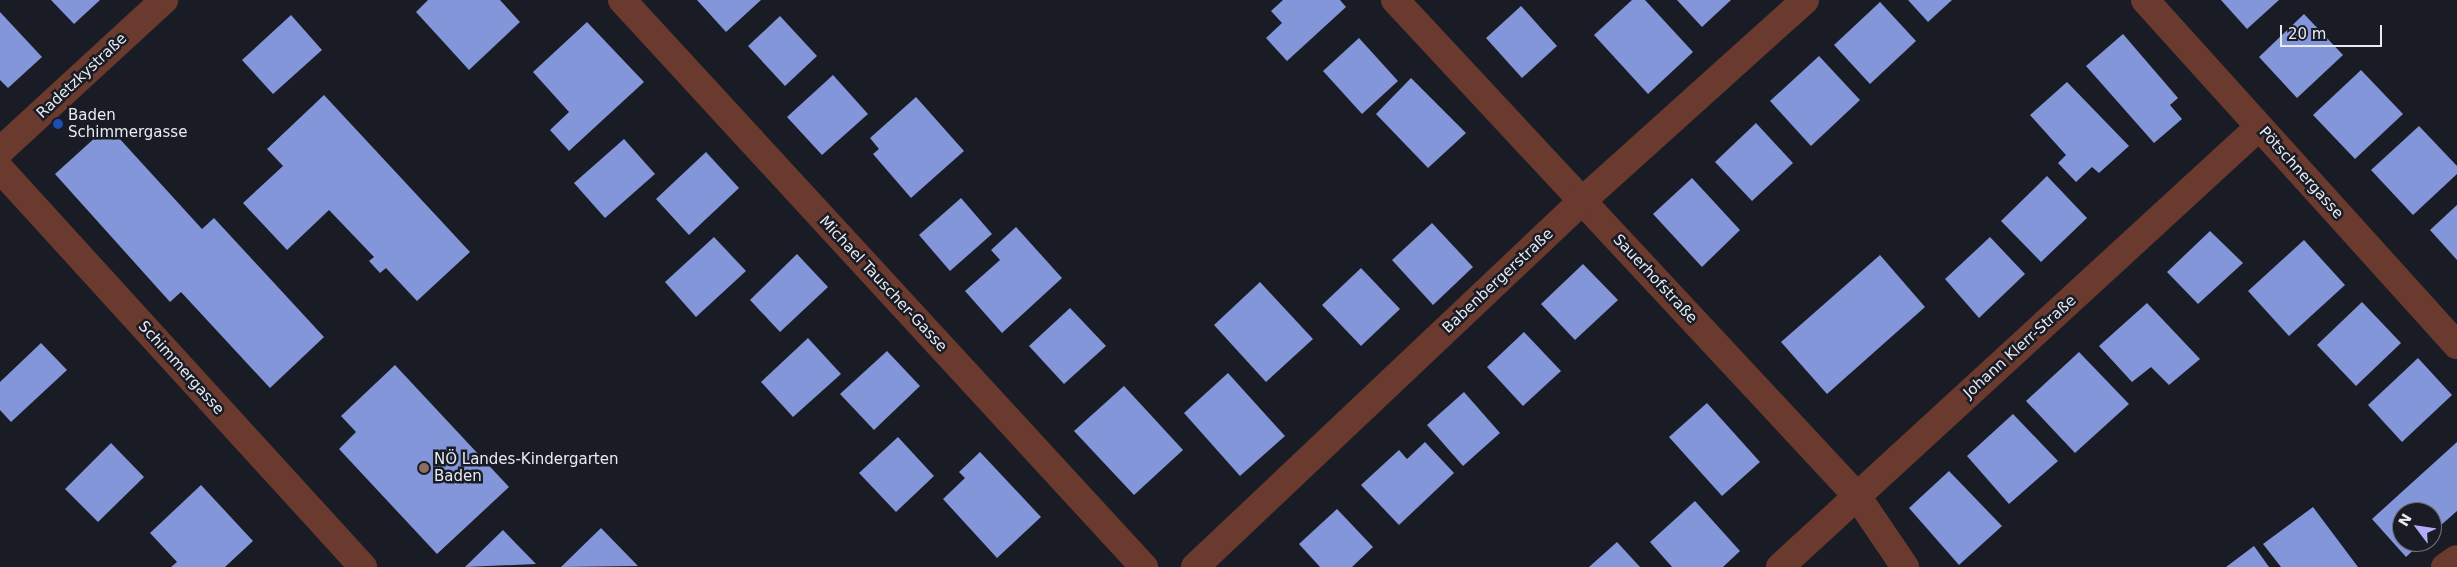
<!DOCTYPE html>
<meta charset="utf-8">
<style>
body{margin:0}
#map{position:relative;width:2457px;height:567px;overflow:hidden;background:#191b25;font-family:"DejaVu Sans",sans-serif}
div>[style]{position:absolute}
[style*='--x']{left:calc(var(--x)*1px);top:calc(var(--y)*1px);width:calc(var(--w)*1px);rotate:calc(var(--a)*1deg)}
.building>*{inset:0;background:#8396da}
.minor>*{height:28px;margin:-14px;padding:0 14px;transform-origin:14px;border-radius:14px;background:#6b3a2e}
.dots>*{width:14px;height:14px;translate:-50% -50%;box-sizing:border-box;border:2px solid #191b25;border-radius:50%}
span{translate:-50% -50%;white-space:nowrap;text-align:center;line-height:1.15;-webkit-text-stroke:5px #191b25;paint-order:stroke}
.street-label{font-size:15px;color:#e9ebf2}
.poi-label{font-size:15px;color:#e9ebf2}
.left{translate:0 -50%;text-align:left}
.north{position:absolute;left:2392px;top:502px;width:50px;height:50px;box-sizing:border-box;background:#191b25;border:1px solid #6c6e77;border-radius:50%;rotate:301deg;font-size:14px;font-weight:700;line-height:20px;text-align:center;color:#e9ebf2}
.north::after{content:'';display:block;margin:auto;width:18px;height:22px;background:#b2adf9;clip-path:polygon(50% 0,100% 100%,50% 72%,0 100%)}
.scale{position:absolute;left:2280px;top:25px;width:102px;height:22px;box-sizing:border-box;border:2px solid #e9ebf2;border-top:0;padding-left:6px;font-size:15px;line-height:18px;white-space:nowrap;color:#e9ebf2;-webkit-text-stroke:4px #191b25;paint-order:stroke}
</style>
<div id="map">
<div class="building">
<div style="clip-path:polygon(51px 0,100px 0,74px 24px)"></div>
<div style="clip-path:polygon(428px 0,500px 0,520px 22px,469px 70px,416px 12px)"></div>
<div style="clip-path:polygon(697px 0,761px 0,726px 32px)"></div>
<div style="clip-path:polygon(1283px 0,1340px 0,1346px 7px,1287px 61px,1266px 38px,1282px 23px,1271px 11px)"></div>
<div style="clip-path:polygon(1632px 0,1645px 0,1693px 52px,1648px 94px,1594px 35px)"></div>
<div style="clip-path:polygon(1677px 0,1731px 0,1702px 27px)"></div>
<div style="clip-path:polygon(1908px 0,1952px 0,1928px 22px)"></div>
<div style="clip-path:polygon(2221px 0,2279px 0,2247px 29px)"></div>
<div style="clip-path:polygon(1880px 2px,1916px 41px,1870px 84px,1834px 45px)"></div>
<div style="clip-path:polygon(1521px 6px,1557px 46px,1522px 78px,1486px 38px)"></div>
<div style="clip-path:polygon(0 12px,42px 57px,8px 88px,0 80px)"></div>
<div style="clip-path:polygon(2304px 14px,2343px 55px,2297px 98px,2259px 57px)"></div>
<div style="clip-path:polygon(291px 15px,322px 50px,273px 94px,242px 60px)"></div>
<div style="clip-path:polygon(780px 16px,817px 56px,785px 86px,748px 46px)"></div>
<div style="clip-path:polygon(587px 22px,644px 82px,569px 151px,550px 130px,569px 112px,533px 72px)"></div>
<div style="clip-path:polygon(2123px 34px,2178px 98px,2170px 105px,2182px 119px,2154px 143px,2086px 66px)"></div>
<div style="clip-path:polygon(1359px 38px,1398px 81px,1362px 114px,1323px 71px)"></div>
<div style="clip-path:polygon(1819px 56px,1860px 100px,1811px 146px,1770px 101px)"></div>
<div style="clip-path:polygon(2361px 70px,2403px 114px,2355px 159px,2313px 115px)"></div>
<div style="clip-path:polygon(833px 75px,868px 114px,822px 155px,787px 117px)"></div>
<div style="clip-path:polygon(1411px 78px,1466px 133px,1428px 168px,1376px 114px)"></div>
<div style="clip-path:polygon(2067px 82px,2129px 146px,2099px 173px,2092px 167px,2076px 182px,2058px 163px,2066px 155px,2030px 115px)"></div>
<div style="clip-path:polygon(324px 95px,470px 252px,417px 301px,386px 268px,380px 273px,369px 261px,374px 257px,329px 210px,287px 250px,243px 203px,283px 166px,267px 149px)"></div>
<div style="clip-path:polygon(916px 97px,964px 151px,911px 198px,873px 154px,879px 149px,870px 138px)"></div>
<div style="clip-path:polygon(1756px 123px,1793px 163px,1752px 201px,1715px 162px)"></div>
<div style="clip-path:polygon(108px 126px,202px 229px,214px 218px,324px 337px,270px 388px,181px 292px,170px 302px,55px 174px)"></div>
<div style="clip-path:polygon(2419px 126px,2457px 166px,2457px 174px,2413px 215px,2371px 170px)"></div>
<div style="clip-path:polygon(624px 139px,655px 174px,605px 218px,574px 183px)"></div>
<div style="clip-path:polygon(706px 152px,739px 188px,689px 235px,656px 199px)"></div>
<div style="clip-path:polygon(2047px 176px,2087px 218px,2041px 262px,2001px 221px)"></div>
<div style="clip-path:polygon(1692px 178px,1740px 230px,1702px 267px,1653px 214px)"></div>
<div style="clip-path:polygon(961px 198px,992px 234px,950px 271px,919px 235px)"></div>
<div style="clip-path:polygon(2457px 205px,2457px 260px,2430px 230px)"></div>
<div style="clip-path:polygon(1432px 223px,1473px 267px,1433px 305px,1392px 260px)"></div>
<div style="clip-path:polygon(1016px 227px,1062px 278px,1002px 333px,965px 291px,1000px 260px,991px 250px)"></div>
<div style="clip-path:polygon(2210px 231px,2243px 263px,2198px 304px,2167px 272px)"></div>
<div style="clip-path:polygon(714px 237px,746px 271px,696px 317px,665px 282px)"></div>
<div style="clip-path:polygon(1990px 237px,2025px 274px,1979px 318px,1945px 279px)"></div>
<div style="clip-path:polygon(2304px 240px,2345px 285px,2289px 336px,2248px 291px)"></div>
<div style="clip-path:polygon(797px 254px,828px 287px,780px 332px,750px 300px)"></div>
<div style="clip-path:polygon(1880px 255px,1925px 307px,1827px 394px,1781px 342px)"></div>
<div style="clip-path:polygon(1583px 264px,1618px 300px,1575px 340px,1541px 304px)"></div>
<div style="clip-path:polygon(1361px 268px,1400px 309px,1361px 346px,1322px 305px)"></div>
<div style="clip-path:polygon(1260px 282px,1313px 339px,1266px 382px,1214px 325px)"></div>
<div style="clip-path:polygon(2362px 302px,2401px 343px,2356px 386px,2317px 345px)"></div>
<div style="clip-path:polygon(2147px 303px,2200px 359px,2169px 385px,2151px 367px,2132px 382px,2099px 346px)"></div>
<div style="clip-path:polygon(1070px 308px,1106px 346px,1064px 384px,1029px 346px)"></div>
<div style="clip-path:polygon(1524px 332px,1561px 371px,1523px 406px,1487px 367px)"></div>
<div style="clip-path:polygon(808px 338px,841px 374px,793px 417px,761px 382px)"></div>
<div style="clip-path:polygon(41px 343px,67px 370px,11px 422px,0 410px,0 382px)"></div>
<div style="clip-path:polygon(887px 351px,920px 386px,874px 430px,840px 394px)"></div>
<div style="clip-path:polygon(2079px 352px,2129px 404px,2075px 453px,2026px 401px)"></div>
<div style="clip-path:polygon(2418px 358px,2452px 395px,2402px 442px,2368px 405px)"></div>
<div style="clip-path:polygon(395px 365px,509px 487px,437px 554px,339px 449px,356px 432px,341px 416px)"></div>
<div style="clip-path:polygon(1228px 373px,1285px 436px,1240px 476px,1184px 413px)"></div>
<div style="clip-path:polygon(1124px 386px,1183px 450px,1134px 495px,1074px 431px)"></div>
<div style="clip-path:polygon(1464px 392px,1500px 433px,1463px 466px,1427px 425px)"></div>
<div style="clip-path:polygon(1707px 403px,1760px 462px,1722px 496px,1669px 437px)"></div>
<div style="clip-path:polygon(2013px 414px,2058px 461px,2009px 504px,1967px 456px)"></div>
<div style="clip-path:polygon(898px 437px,934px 476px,896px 512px,859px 473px)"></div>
<div style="clip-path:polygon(1425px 442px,1454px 473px,1399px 525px,1361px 485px,1399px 450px,1407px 459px)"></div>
<div style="clip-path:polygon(2457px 442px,2457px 511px,2432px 533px,2432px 512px,2402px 512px,2402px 542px,2422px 542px,2406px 557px,2372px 519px)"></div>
<div style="clip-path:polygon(111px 443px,144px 477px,98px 522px,65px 489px)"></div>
<div style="clip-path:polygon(980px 452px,1041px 517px,997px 558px,943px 499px,965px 478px,959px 472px)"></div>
<div style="clip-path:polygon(1949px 471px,2002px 526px,1959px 565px,1909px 508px)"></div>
<div style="clip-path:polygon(201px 485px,253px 541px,225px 567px,171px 567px,177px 562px,150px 533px)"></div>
<div style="clip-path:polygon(1695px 501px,1740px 551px,1723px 567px,1672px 567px,1650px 542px)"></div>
<div style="clip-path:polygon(2313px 507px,2358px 567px,2281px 567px,2263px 544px)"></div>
<div style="clip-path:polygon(1337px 509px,1373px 547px,1352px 567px,1320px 567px,1299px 544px)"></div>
<div style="clip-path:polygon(601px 528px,638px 566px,561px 567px)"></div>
<div style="clip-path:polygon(503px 530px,536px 564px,465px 567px)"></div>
<div style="clip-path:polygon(1617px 542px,1640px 567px,1589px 567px)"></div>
<div style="clip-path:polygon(2254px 546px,2269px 567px,2226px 567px)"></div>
</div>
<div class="minor">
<div style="--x:622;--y:0;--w:771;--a:47.37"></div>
<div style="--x:1395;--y:0;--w:678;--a:47.03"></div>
<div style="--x:1857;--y:496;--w:86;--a:55.9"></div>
<div style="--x:2145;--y:0;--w:465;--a:47.9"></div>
<div style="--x:0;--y:151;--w:223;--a:-42.6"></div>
<div style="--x:0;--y:169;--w:539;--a:47.63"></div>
<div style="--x:1195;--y:567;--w:533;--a:-43.4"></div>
<div style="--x:1582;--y:201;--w:300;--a:-42"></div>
<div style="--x:1780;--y:567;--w:650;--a:-42.57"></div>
<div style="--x:2445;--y:567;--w:14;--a:-34"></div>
</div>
<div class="dots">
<div style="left:58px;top:124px;background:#1a4fb4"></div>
<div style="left:424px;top:468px;background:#8d6e63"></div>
</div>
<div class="street-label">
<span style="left:82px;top:76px;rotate:-43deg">Radetzkystraße</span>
<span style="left:2301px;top:173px;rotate:48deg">Pötschnergasse</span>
<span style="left:1655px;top:279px;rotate:47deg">Sauerhofstraße</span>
<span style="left:1498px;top:281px;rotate:-43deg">Babenbergerstraße</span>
<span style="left:883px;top:284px;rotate:47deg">Michael Tauscher-Gasse</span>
<span style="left:2020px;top:347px;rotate:-42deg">Johann Klerr-Straße</span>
<span style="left:181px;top:368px;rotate:48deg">Schimmergasse</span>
</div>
<div class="poi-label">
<span class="left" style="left:68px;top:124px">Baden<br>Schimmergasse</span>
<span class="left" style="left:434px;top:468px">NÖ Landes-Kindergarten<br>Baden</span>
</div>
<div class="north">N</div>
<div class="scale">20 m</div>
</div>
